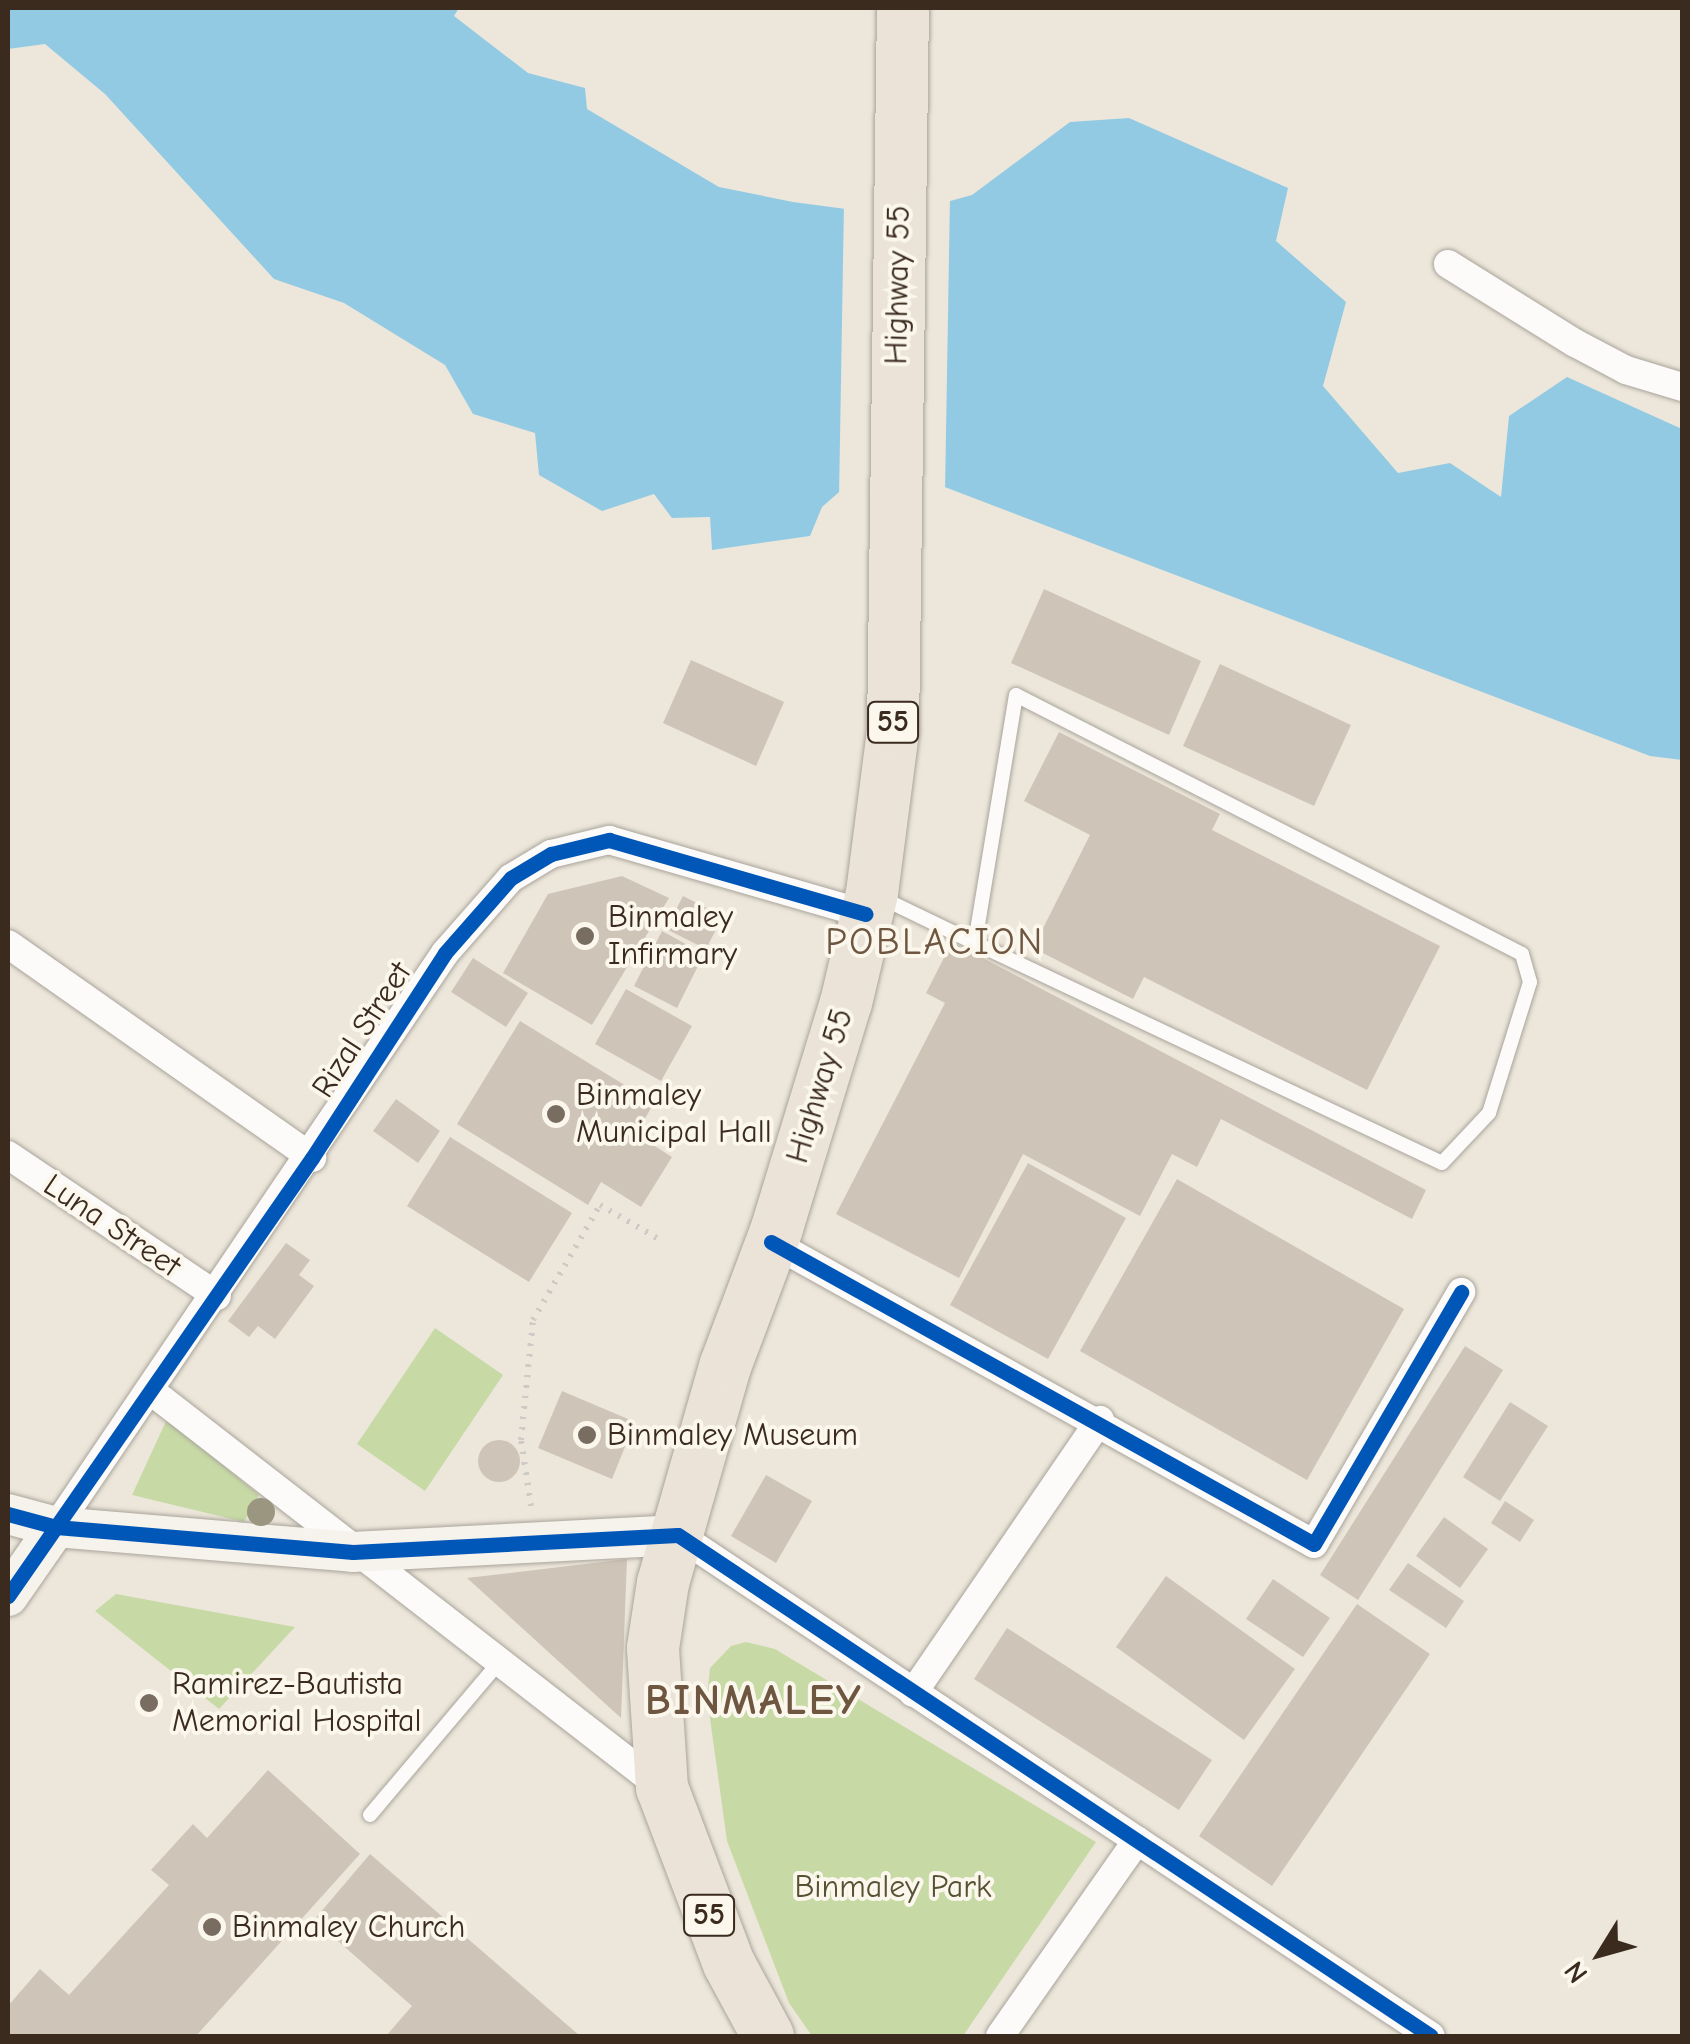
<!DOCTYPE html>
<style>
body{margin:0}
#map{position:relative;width:1690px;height:2044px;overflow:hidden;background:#ede7db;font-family:"Comic Neue",sans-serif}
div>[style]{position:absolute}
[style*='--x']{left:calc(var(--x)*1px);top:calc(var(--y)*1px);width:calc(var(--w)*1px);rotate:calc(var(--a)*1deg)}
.green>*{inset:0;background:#c7daa6}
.water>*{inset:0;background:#93cae3}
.pier>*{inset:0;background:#ede7db}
.building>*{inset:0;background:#cfc4b8}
.round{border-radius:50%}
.path>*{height:6px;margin-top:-3px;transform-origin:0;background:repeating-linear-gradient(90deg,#cdcac6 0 2.5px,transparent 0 10.5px)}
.roads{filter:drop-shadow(0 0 2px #a9a49b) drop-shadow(0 0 2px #a9a49b)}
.lane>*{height:14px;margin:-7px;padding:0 7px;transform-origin:7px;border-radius:7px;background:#fcfbfa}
.street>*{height:28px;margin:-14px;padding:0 14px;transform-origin:14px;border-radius:14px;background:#fcfbfa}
.secondary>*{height:40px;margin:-20px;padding:0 20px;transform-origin:20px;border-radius:20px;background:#f6f2ec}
.highway>*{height:52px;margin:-26px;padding:0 26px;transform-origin:26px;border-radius:26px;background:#ebe3d8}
.cycleway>*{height:15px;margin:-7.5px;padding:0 7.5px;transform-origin:7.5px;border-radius:7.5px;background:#0057b8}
.trees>*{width:28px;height:28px;margin:-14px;border-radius:50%;background:#9a9680}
.dots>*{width:28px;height:28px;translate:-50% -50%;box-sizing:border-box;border:5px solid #fbf7ec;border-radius:50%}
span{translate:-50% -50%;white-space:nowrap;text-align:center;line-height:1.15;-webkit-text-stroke:8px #fbf7ec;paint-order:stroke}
.shield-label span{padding:2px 8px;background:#fbf7ec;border:2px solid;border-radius:8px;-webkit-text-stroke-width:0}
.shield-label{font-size:30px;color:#3b2a1e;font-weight:700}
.street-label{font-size:32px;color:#3b2a1e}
.poi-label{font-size:32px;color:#3b2a1e}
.left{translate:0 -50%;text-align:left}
.park-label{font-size:32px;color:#565335}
.quarter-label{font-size:38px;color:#6e5641;letter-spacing:2.5px}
.district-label{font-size:42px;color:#6e5641;font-weight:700;letter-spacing:2.5px}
.frame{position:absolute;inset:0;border:10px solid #3b2a1e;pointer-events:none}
.north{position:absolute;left:1550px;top:1904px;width:100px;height:100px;-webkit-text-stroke:8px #fbf7ec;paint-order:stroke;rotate:233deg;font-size:28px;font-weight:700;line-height:40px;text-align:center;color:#3b2a1e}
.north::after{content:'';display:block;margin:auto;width:35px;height:45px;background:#3b2a1e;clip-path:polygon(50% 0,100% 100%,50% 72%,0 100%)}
</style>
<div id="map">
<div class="green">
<div style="clip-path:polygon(435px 1328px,503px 1375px,425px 1491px,357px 1444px)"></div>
<div style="clip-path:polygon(167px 1419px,259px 1495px,244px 1522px,132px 1495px)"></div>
<div style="clip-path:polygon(116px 1594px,295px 1627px,219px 1709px,95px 1611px)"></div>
<div style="clip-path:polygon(746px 1642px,775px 1649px,1096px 1842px,963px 2036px,812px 2036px,789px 2003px,727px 1841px,707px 1697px,710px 1668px,731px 1646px)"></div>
</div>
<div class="water">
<div style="clip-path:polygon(8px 8px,459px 8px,454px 16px,528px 73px,585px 88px,587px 109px,719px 187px,793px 202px,861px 211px,932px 206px,972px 195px,1070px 122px,1129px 118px,1288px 188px,1276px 241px,1346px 302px,1323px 386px,1398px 473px,1450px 463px,1501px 497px,1509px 416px,1567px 377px,1682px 429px,1682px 760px,1650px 756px,908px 473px,846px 486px,822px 507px,810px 536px,712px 550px,710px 517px,672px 518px,654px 494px,602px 511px,539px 475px,535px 433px,473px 414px,445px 365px,344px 303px,274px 279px,105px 94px,45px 44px,8px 49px)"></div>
</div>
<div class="pier">
<div style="clip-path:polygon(950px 196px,945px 493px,908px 479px,839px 498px,844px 203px)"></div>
</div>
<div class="building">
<div style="clip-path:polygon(1044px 589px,1201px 661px,1169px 735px,1011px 663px)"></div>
<div style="clip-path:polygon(691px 660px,784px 702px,756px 766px,663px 723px)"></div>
<div style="clip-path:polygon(1220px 664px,1351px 725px,1314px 806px,1183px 746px)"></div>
<div style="clip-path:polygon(1059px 732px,1220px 814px,1212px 830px,1440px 946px,1367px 1090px,1144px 977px,1133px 999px,1033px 948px,1090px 835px,1024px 801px)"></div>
<div style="clip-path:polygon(622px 876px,669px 898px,592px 1025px,503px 973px,548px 894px)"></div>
<div style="clip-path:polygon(683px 896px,723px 916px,706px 949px,666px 929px)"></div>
<div style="clip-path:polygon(662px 931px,704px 954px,677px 1008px,634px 986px)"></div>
<div style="clip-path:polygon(952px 942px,1426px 1190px,1412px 1219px,1221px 1119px,1197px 1167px,1172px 1154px,1140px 1216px,1023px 1154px,959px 1278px,836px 1214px,945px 1003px,926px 993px)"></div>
<div style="clip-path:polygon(473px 958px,528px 993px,506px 1027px,451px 992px)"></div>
<div style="clip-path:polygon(626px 989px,692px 1026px,661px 1081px,595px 1044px)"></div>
<div style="clip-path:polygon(520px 1021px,654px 1103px,636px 1134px,672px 1157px,641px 1207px,601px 1182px,588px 1205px,457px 1124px)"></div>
<div style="clip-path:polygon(396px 1099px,440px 1131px,418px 1163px,373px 1131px)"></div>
<div style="clip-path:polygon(450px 1137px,572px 1213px,529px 1282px,407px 1206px)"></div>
<div style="clip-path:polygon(1028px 1163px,1126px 1218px,1048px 1359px,950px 1305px)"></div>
<div style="clip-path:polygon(1177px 1179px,1404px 1309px,1307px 1480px,1080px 1351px)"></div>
<div style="clip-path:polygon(286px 1243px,310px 1260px,299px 1275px,314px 1286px,275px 1339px,258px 1326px,249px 1337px,228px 1321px)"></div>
<div style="clip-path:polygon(1465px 1346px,1503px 1370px,1358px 1600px,1320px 1575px)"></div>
<div style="clip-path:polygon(562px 1391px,635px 1422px,612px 1479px,538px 1448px)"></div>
<div style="clip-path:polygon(1510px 1402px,1548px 1426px,1500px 1501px,1463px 1477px)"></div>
<div class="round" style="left:478px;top:1440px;width:42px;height:42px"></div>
<div style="clip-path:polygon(766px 1475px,812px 1501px,776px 1563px,731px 1536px)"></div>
<div style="clip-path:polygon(1505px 1501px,1534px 1520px,1520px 1542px,1491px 1523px)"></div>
<div style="clip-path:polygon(1444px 1517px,1488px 1549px,1460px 1588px,1416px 1556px)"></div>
<div style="clip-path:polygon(627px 1559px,621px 1718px,467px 1578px)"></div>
<div style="clip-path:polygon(1408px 1563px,1464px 1601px,1446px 1628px,1389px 1590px)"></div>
<div style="clip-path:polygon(1166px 1576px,1295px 1669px,1244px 1740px,1116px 1647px)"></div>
<div style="clip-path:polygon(1273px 1579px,1330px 1618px,1303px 1657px,1246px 1619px)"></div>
<div style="clip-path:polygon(1357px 1604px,1430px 1654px,1272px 1886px,1199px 1836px)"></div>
<div style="clip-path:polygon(1007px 1628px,1212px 1760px,1179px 1810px,974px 1679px)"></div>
<div style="clip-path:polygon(268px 1770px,360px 1854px,196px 2036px,8px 2036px,8px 2006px,40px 1969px,69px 1995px,169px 1885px,151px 1870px,193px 1824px,207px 1838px)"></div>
<div style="clip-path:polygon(370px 1854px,580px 2036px,386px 2036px,412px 2006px,314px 1920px)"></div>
</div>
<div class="path">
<div style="--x:531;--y:1506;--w:67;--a:-98.6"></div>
<div style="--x:521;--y:1440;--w:121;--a:-84.3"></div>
<div style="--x:533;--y:1320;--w:133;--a:-59.8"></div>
<div style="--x:600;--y:1205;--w:72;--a:30.1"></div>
</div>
<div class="roads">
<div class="lane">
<div style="--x:882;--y:898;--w:103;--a:25.8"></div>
<div style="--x:975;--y:943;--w:516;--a:25.22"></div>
<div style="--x:1442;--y:1163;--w:69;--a:-46.8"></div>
<div style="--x:1489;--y:1113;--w:137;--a:-72.6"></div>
<div style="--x:1530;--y:982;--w:29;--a:-106"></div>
<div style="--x:1522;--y:954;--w:568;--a:-152.89"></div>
<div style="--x:1016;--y:695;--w:251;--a:99.4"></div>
<div style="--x:370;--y:1815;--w:203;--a:-49.8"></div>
</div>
<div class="street">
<div style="--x:1448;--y:264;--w:150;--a:31.9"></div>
<div style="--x:1575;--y:343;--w:58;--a:27.9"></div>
<div style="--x:1626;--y:370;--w:59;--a:16.9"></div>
<div style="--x:8;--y:944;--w:372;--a:35.1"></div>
<div style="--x:8;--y:1155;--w:252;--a:34"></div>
<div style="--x:771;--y:1242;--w:621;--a:29.08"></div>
<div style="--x:1314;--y:1544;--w:292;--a:-59.7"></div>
<div style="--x:151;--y:1391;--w:646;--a:37.83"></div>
<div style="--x:56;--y:1527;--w:693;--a:-55.87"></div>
<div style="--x:445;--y:953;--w:100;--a:-48.7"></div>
<div style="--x:511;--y:878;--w:47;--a:-31"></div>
<div style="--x:551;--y:854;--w:60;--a:-13.6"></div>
<div style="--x:609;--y:840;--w:267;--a:16.1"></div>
<div style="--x:678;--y:1535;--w:904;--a:33.64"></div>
<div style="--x:913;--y:1693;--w:331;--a:-55.6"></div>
<div style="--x:1000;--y:2036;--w:239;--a:-55"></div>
</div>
<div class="secondary">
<div style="--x:8;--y:1514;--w:50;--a:15.2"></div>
<div style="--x:56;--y:1527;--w:298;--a:4.8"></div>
<div style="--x:353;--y:1552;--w:325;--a:-3"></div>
<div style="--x:8;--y:1596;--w:84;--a:-55.2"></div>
</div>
<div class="highway">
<div style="--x:768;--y:2036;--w:82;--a:-118.4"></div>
<div style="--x:729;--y:1964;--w:188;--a:-110.8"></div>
<div style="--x:662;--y:1788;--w:140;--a:-93.7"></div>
<div style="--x:653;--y:1648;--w:66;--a:-81.3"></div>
<div style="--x:663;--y:1583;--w:228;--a:-74"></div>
<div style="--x:726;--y:1364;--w:145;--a:-69.4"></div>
<div style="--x:777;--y:1228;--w:235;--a:-73"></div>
<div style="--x:846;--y:1003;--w:113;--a:-76.7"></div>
<div style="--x:872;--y:893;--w:163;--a:-82.6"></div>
<div style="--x:893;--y:731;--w:723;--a:-89.21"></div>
</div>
</div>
<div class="cycleway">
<div style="--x:771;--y:1242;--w:621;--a:29.08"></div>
<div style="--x:1314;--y:1544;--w:292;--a:-59.7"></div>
<div style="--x:8;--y:1514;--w:50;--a:15.2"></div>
<div style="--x:56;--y:1527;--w:298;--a:4.8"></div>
<div style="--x:353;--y:1552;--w:325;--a:-3"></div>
<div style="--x:678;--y:1535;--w:904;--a:33.64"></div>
<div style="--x:8;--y:1596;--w:533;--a:-55.24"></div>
<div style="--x:312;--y:1158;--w:244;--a:-57"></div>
<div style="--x:445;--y:953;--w:100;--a:-48.7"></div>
<div style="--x:511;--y:878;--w:47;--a:-31"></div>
<div style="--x:551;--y:854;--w:60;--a:-13.6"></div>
<div style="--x:609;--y:840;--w:267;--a:16.1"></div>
</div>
<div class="trees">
<div style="left:261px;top:1512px"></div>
</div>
<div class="dots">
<div style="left:585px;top:936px;background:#796c60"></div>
<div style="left:556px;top:1114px;background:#796c60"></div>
<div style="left:587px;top:1435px;background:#796c60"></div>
<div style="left:149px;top:1703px;background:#796c60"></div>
<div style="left:212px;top:1927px;background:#796c60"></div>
</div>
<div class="shield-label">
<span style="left:893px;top:722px">55</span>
<span style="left:709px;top:1915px">55</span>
</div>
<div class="street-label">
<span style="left:898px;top:285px;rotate:-89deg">Highway 55</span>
<span style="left:362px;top:1030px;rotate:-57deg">Rizal Street</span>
<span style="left:820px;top:1086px;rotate:-73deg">Highway 55</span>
<span style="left:112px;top:1226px;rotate:34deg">Luna Street</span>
</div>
<div class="poi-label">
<span class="left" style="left:608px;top:936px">Binmaley<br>Infirmary</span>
<span class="left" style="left:576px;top:1114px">Binmaley<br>Municipal Hall</span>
<span class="left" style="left:607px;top:1435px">Binmaley Museum</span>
<span class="left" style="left:172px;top:1703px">Ramirez-Bautista<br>Memorial Hospital</span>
<span class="left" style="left:232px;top:1927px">Binmaley Church</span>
</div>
<div class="park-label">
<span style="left:893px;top:1887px">Binmaley Park</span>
</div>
<div class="quarter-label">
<span style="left:935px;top:943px">POBLACION</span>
</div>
<div class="district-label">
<span style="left:754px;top:1701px">BINMALEY</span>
</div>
<div class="frame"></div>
<div class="north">N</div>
</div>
